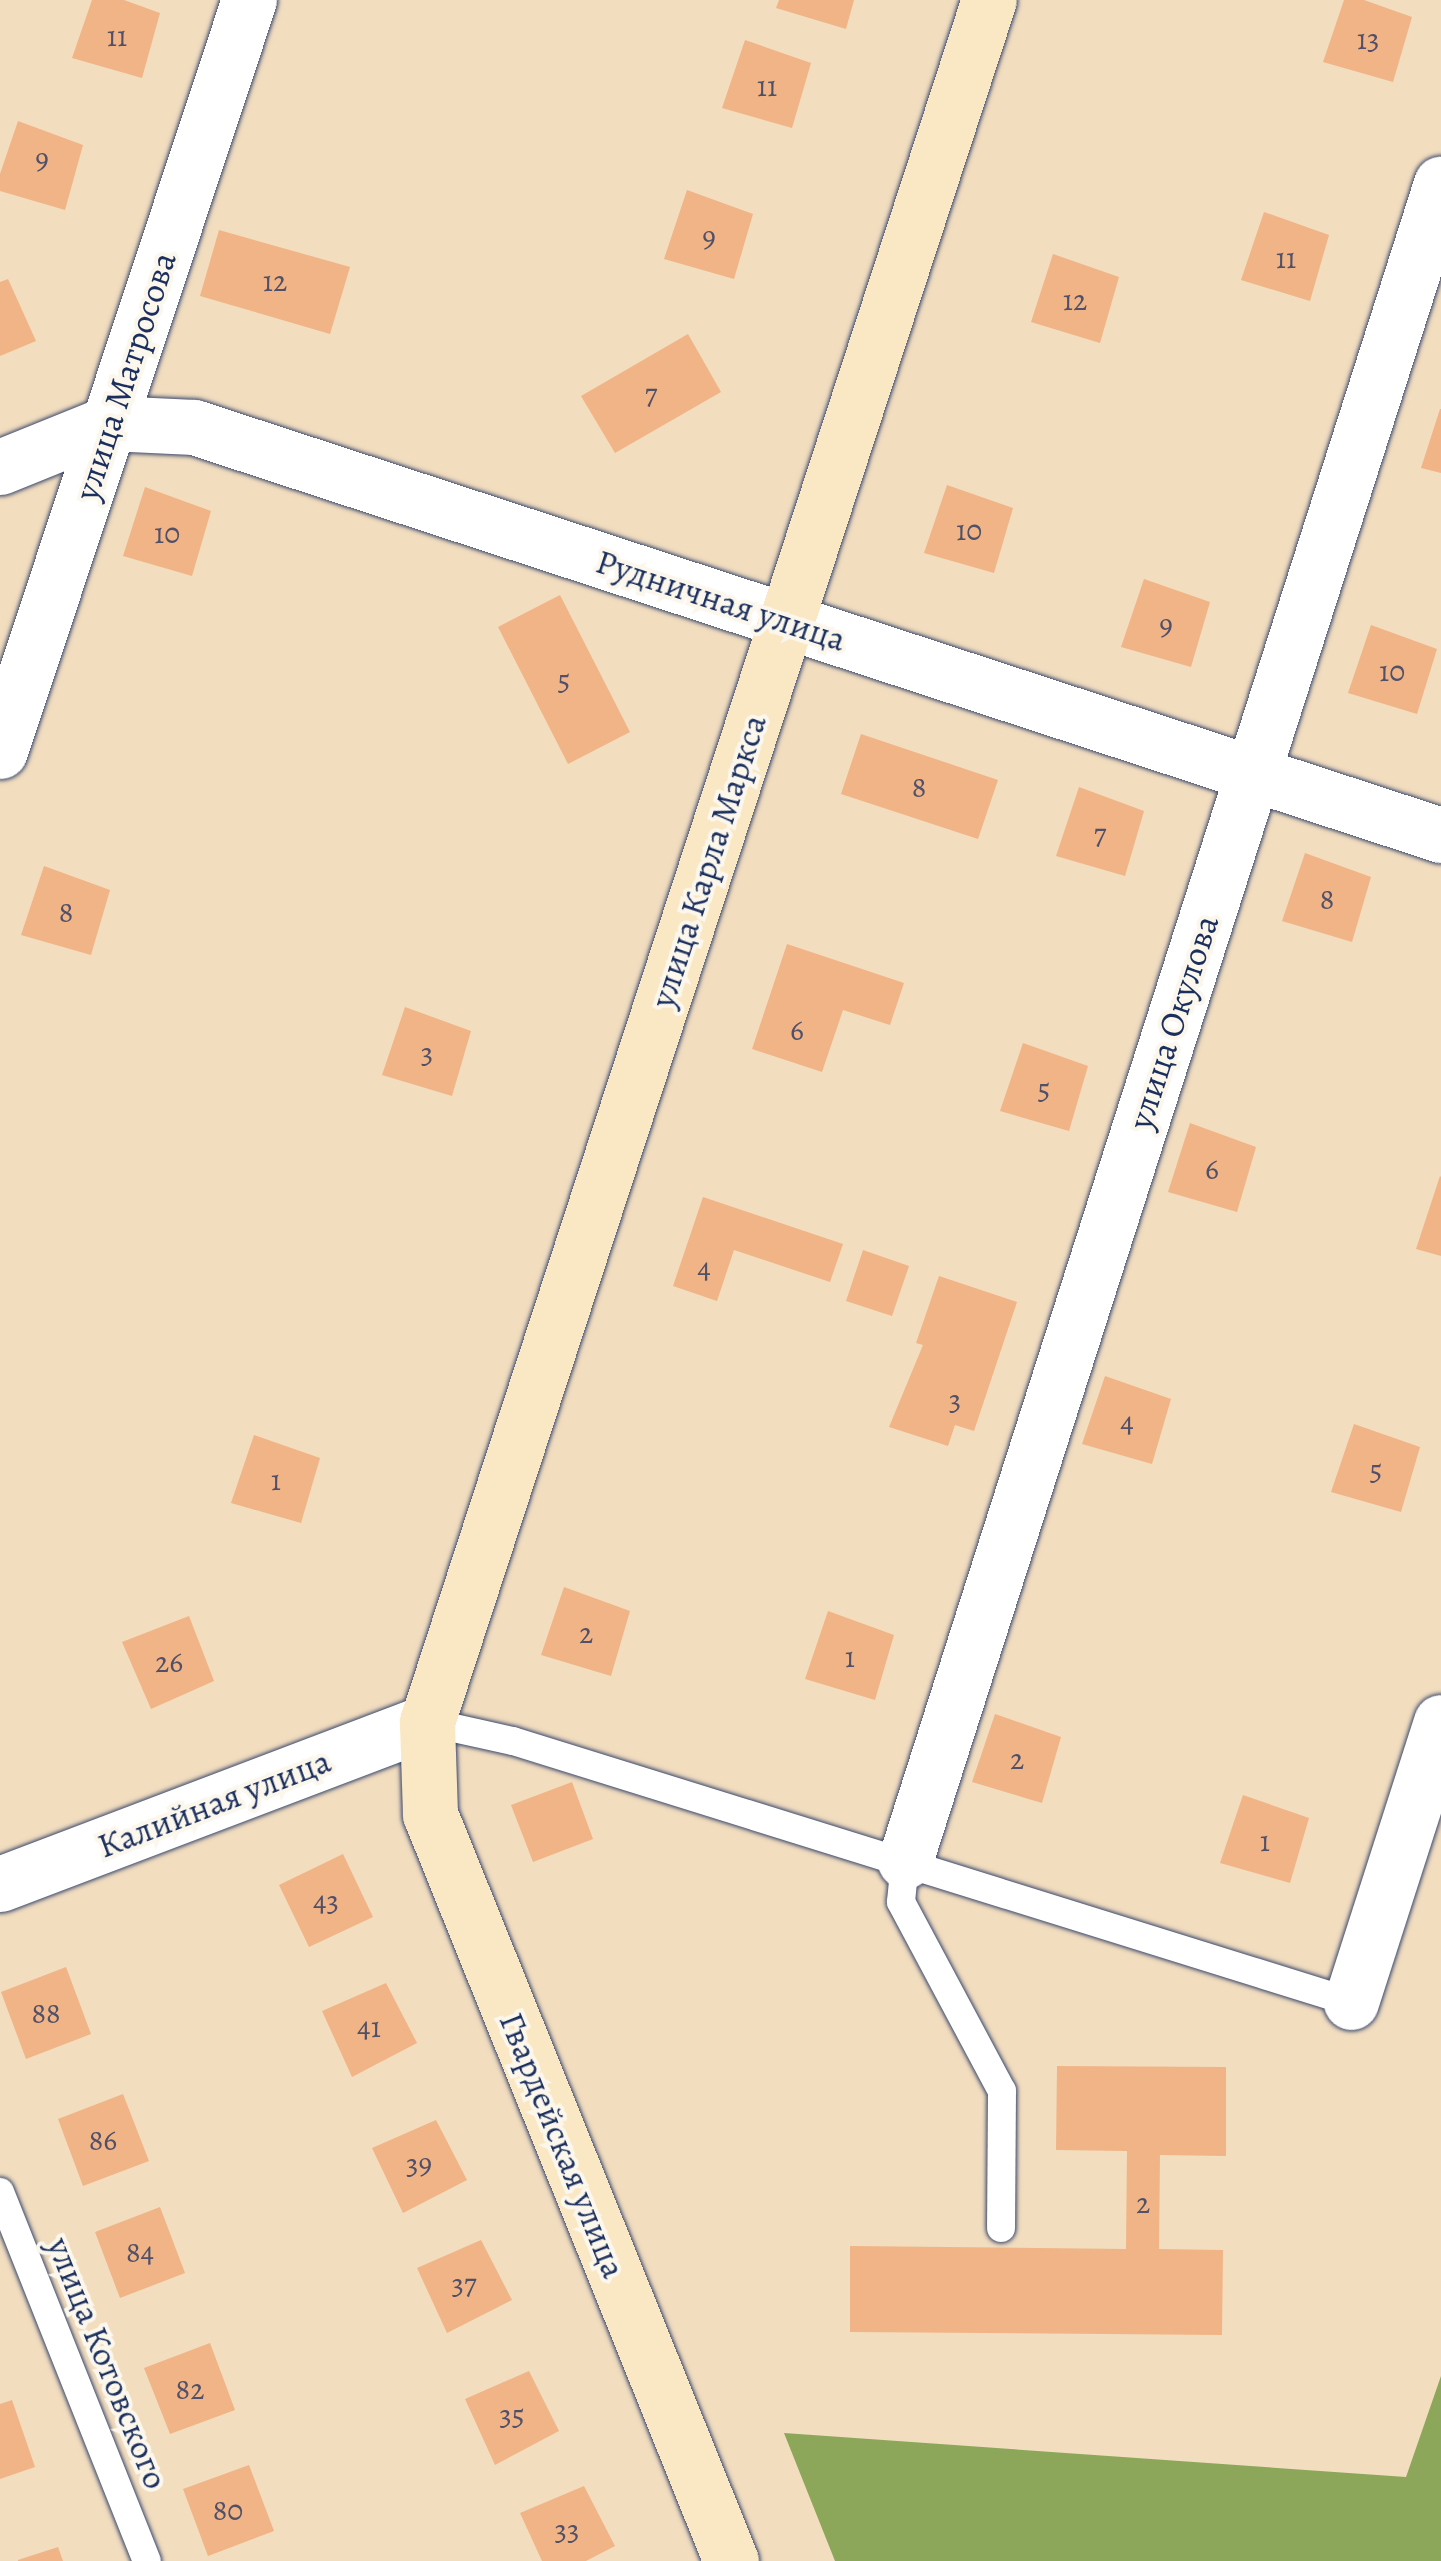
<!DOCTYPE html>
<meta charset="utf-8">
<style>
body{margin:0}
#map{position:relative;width:1441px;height:2561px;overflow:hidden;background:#f2ddbf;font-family:Alegreya,serif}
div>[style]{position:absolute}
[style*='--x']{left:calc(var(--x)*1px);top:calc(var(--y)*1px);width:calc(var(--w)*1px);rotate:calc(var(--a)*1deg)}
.forest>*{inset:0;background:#8da75a}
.building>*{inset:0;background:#f1b486}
.roads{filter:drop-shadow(0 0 2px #3b496d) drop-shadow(0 0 2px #3b496d)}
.lane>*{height:28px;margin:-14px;padding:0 14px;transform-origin:14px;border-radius:14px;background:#fff}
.street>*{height:55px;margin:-27.5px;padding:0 27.5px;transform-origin:27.5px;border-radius:27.5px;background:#fff}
.secondary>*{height:55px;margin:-27.5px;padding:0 27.5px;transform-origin:27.5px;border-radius:27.5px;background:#fae7c3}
span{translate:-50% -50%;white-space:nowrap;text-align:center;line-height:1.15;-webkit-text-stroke:8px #fbf7ec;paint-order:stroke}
.number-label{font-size:30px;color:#505068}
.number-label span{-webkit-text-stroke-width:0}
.street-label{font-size:35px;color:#1b2f5e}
</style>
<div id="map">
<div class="forest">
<div style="clip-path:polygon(1441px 2376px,1441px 2561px,835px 2561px,784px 2433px,1406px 2477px)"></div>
</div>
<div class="building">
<div style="clip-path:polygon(92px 0,124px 0,160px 13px,142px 78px,72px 58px)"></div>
<div style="clip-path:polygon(779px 0,854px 0,846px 29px,776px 8px)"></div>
<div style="clip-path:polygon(1344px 0,1364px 0,1412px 17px,1393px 82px,1323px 62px)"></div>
<div style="clip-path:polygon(745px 40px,811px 63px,792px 128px,722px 108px)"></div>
<div style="clip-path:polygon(18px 121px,83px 145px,65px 210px,0 191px,0 174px)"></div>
<div style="clip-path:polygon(687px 190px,753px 214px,734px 279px,664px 259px)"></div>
<div style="clip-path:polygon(1264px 212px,1329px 235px,1310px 301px,1241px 280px)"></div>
<div style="clip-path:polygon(219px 230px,350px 267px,330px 334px,200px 296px)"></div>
<div style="clip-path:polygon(1053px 254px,1119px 277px,1100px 343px,1031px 322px)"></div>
<div style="clip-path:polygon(8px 279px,36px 341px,0 356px,0 282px)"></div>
<div style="clip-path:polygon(688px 334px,721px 392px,615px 453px,581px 396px)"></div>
<div style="clip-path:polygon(1440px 409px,1441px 409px,1441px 473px,1421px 468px)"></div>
<div style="clip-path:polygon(947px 485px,1013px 508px,994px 573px,924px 553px)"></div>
<div style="clip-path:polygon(145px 487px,211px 511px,192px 576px,123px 556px)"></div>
<div style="clip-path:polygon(1144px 579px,1210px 602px,1191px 667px,1121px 647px)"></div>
<div style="clip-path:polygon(560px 595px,630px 732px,568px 764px,498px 627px)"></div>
<div style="clip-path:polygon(1371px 625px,1437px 649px,1417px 714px,1348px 693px)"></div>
<div style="clip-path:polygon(861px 734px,998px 780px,978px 839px,841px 794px)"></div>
<div style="clip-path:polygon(1079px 787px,1144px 811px,1125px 876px,1056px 856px)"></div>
<div style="clip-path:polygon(1305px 853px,1371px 877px,1352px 942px,1282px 921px)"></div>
<div style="clip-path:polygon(44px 866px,110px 890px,91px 955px,21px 935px)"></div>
<div style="clip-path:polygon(787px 944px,904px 983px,890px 1025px,843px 1010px,822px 1072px,752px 1049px)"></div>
<div style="clip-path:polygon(405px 1007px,471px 1031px,452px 1096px,382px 1075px)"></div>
<div style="clip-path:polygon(1023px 1043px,1088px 1066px,1069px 1131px,1000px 1111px)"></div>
<div style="clip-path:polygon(1190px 1123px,1256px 1147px,1237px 1212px,1168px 1192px)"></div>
<div style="clip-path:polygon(1440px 1176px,1441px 1177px,1441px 1256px,1416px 1249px)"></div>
<div style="clip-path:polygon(703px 1197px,843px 1244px,830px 1282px,734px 1250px,717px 1301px,673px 1286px)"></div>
<div style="clip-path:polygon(863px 1250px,909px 1266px,892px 1316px,846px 1301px)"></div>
<div style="clip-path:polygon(939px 1276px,1017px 1302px,974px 1431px,955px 1425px,948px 1446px,889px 1427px,923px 1345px,916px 1343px)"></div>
<div style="clip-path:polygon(1105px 1376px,1171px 1399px,1152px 1464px,1082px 1444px)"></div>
<div style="clip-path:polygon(1354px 1424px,1420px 1447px,1401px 1512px,1331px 1492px)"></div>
<div style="clip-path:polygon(254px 1435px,320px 1458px,301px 1523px,231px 1503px)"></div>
<div style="clip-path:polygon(564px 1587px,630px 1611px,611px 1676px,541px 1655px)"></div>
<div style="clip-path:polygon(828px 1611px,894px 1635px,875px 1700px,805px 1679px)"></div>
<div style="clip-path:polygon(189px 1616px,214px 1681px,151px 1709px,122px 1642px)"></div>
<div style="clip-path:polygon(995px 1714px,1061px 1737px,1042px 1803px,972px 1782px)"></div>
<div style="clip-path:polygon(572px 1782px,593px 1839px,533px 1862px,511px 1805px)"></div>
<div style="clip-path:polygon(1243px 1795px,1309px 1818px,1290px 1883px,1220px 1863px)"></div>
<div style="clip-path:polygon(343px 1854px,373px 1917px,309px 1947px,279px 1885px)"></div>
<div style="clip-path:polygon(66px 1967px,91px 2034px,26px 2059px,1px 1992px)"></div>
<div style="clip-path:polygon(386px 1983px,417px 2043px,352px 2077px,322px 2011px)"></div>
<div style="clip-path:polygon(1057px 2066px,1226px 2067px,1226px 2156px,1160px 2155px,1159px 2249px,1223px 2250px,1222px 2335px,850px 2332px,850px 2246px,1126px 2249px,1127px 2151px,1056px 2150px)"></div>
<div style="clip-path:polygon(123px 2094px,149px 2161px,83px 2186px,58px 2119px)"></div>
<div style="clip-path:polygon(436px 2120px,467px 2180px,403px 2213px,372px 2148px)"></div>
<div style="clip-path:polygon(160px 2207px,185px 2273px,120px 2298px,95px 2232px)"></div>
<div style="clip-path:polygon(481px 2240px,512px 2300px,447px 2333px,417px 2268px)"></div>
<div style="clip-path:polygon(210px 2343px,235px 2410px,170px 2434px,144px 2368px)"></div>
<div style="clip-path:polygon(529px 2371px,559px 2431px,495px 2465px,465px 2399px)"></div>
<div style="clip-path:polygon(12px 2400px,35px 2467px,0 2479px,0 2404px)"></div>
<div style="clip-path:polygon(249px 2465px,274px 2531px,208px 2556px,183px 2489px)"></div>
<div style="clip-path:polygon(584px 2486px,615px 2546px,586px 2561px,542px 2561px,520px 2513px)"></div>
<div style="clip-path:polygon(58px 2547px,63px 2561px,18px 2561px,18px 2560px)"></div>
</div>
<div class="roads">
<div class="lane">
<div style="--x:427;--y:1722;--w:88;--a:12.5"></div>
<div style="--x:513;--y:1741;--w:878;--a:17.3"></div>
<div style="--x:905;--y:1861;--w:41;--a:95.6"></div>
<div style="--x:901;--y:1902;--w:214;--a:61.9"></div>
<div style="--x:1002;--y:2091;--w:137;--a:90.4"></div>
<div style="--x:0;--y:2192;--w:397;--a:68.3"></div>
</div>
<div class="street">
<div style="--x:0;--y:467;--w:118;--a:-22"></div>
<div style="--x:109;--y:423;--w:85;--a:2.7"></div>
<div style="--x:194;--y:427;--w:1312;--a:18.12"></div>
<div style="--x:0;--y:751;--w:791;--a:-71.66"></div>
<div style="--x:905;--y:1861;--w:1761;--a:-72.28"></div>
<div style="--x:0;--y:1884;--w:457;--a:-20.8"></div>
<div style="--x:1351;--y:2002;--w:294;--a:-72.2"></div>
</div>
<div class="secondary">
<div style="--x:731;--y:2561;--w:805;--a:-111.95"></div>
<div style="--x:430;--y:1814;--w:92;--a:-91.9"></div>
<div style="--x:427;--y:1722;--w:1811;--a:-71.93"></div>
</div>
</div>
<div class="number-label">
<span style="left:117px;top:36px">11</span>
<span style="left:1368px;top:39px">13</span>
<span style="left:767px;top:86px">11</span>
<span style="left:42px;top:159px">9</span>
<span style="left:709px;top:237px">9</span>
<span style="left:1286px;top:258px">11</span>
<span style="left:275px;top:281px">12</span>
<span style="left:1075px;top:300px">12</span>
<span style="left:651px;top:394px">7</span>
<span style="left:969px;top:530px">10</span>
<span style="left:167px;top:533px">10</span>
<span style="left:1166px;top:625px">9</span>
<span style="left:1392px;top:671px">10</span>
<span style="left:564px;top:680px">5</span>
<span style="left:919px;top:787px">8</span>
<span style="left:1100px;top:834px">7</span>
<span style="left:1327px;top:899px">8</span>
<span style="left:66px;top:912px">8</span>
<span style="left:797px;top:1030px">6</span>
<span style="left:427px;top:1053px">3</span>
<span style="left:1044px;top:1089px">5</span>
<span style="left:1212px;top:1169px">6</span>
<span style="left:704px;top:1268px">4</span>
<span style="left:955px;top:1400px">3</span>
<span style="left:1127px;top:1422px">4</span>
<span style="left:1376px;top:1470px">5</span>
<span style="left:276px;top:1480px">1</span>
<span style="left:586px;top:1633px">2</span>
<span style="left:850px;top:1657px">1</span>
<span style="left:169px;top:1662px">26</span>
<span style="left:1017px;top:1759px">2</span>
<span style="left:1265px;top:1841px">1</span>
<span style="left:326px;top:1901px">43</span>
<span style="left:46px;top:2013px">88</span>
<span style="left:369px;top:2027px">41</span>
<span style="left:103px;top:2140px">86</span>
<span style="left:419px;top:2164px">39</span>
<span style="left:1143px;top:2203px">2</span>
<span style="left:140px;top:2252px">84</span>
<span style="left:464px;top:2284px">37</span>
<span style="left:190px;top:2389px">82</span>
<span style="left:512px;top:2415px">35</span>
<span style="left:228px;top:2510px">80</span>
<span style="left:567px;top:2530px">33</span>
</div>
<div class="street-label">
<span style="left:125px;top:376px;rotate:-72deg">улица Матросова</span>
<span style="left:721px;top:600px;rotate:18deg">Рудничная улица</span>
<span style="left:708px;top:861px;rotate:-72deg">улица Карла Маркса</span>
<span style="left:1173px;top:1022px;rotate:-72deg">улица Окулова</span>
<span style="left:214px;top:1803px;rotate:-21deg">Калийная улица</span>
<span style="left:563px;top:2145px;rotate:68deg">Гвардейская улица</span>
<span style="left:108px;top:2363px;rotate:68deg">улица Котовского</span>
</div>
</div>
